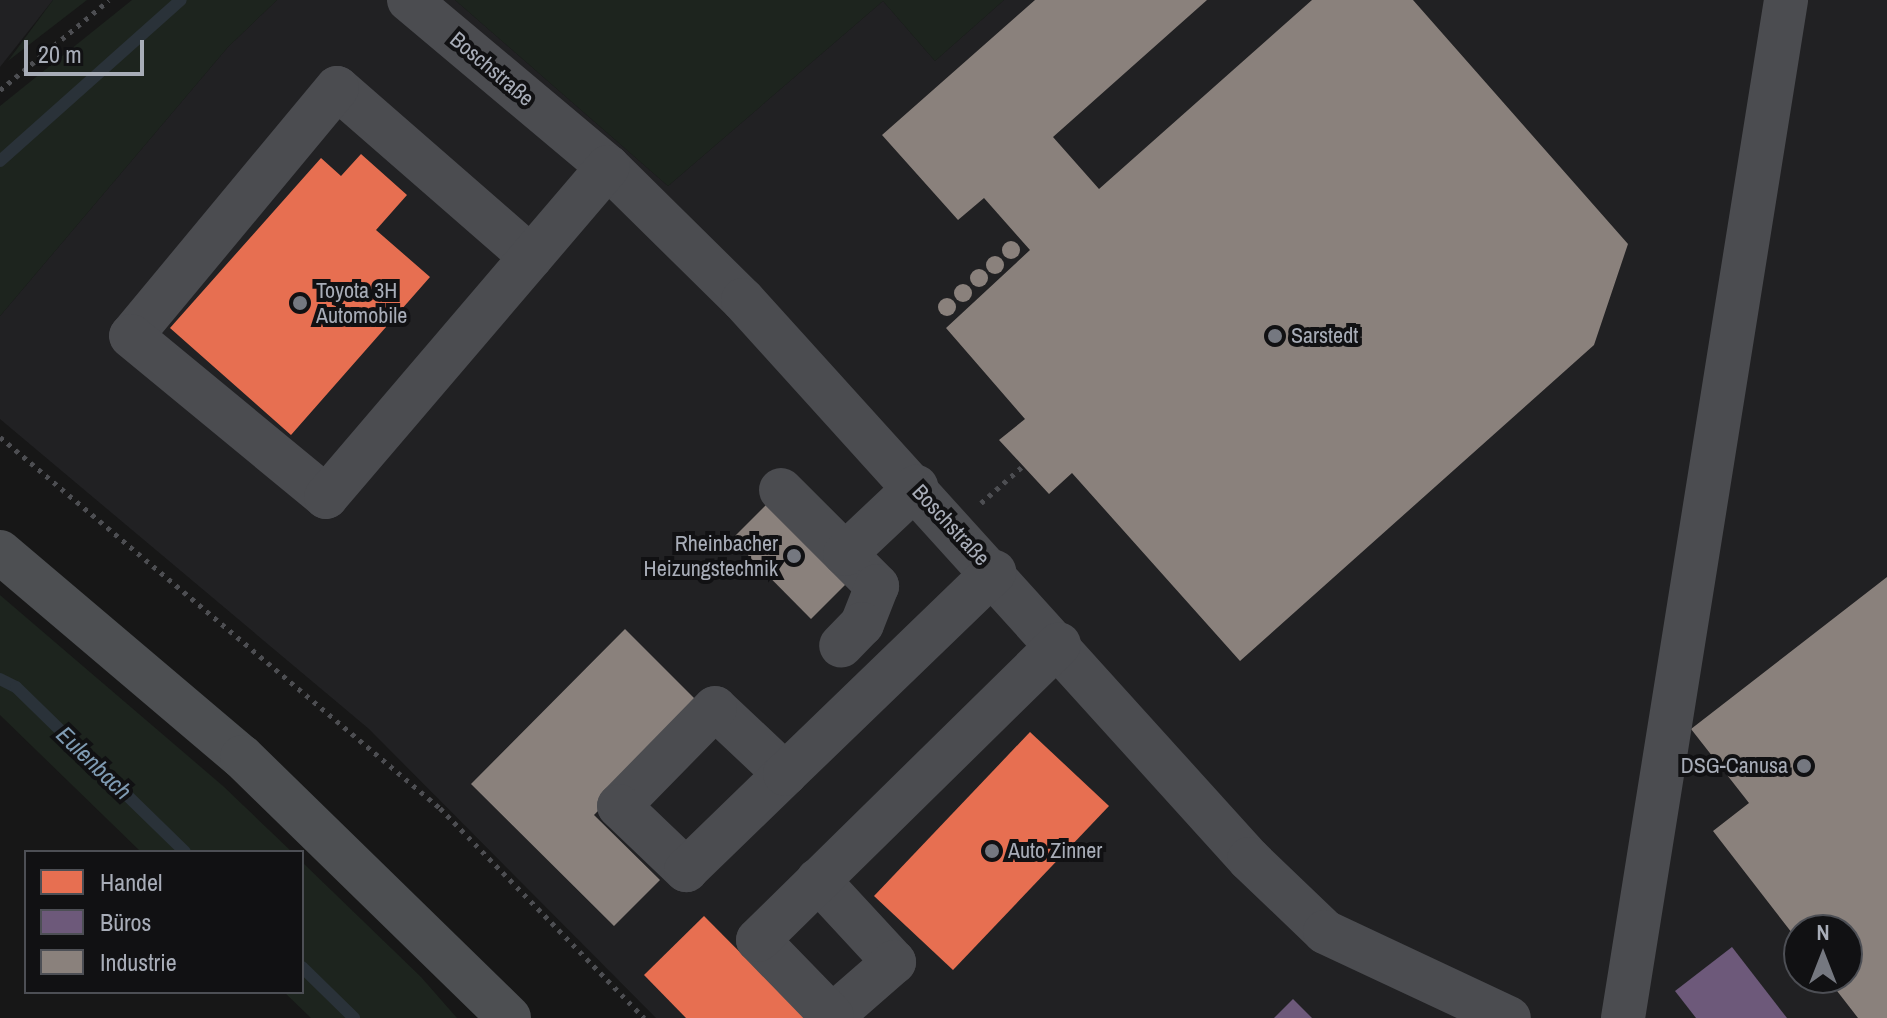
<!DOCTYPE html>
<meta charset="utf-8">
<style>
body{margin:0}
#map{position:relative;width:1887px;height:1018px;overflow:hidden;background:#171717;font-family:"Archivo Narrow",sans-serif}
div>[style]{position:absolute}
[style*='--x']{left:calc(var(--x)*1px);top:calc(var(--y)*1px);width:calc(var(--w)*1px);rotate:calc(var(--a)*1deg)}
.built>*{inset:0;background:#212123}
.green>*{inset:0;background:#1d241e}
.shops>*{inset:0;background:#e76f51}
.offices>*{inset:0;background:#6d597a}
.industry>*{inset:0;background:#8a817c}
.round{border-radius:50%}
.stream>*{height:12px;margin:-6px;padding:0 6px;transform-origin:6px;border-radius:6px;background:#2a3239}
.path>*{height:5px;margin-top:-2.5px;transform-origin:0;background:repeating-linear-gradient(90deg,#4d4e52 0 4px,transparent 0 10px)}
.minor>*{height:44px;margin:-22px;padding:0 22px;transform-origin:22px;border-radius:22px;background:#4b4c50}
.major>*{height:44px;margin:-22px;padding:0 22px;transform-origin:22px;border-radius:22px;background:#4d4f52}
.dots>*{width:22px;height:22px;translate:-50% -50%;box-sizing:border-box;border:4px solid #111113;border-radius:50%}
span{translate:-50% -50%;white-space:nowrap;text-align:center;line-height:1.15;-webkit-text-stroke:8px #111113;paint-order:stroke}
.street-label{font-size:22px;color:#a8adb8}
.poi-label{font-size:22px;color:#a8adb8}
.left{translate:0 -50%;text-align:left}
.right{translate:-100% -50%;text-align:right}
.water-label{font-size:24px;color:#7f9bb3;font-style:italic}
.legend{position:absolute;left:24px;top:850px;width:280px;height:144px;box-sizing:border-box;background:#111113;border:2px solid #4d4f55;margin:0;padding:10px 14px;list-style:none;font-size:24px;color:#a8adb8}
.legend li{display:flex;align-items:center;gap:16px;height:40px}
.legend b{width:40px;border:2px solid #4d4f55}
.north{position:absolute;left:1783px;top:914px;width:80px;height:80px;box-sizing:border-box;background:#111113;border:2px solid #4d4f55;border-radius:50%;rotate:0deg;font-size:22px;font-weight:700;line-height:32px;text-align:center;color:#a8adb8}
.north::after{content:'';display:block;margin:auto;width:28px;height:36px;background:#757880;clip-path:polygon(50% 0,100% 100%,50% 72%,0 100%)}
.scale{position:absolute;left:24px;top:40px;width:120px;height:36px;box-sizing:border-box;border:4px solid #a8adb8;border-top:0;padding-left:10px;font-size:24px;line-height:28px;white-space:nowrap;color:#a8adb8;-webkit-text-stroke:6px #111113;paint-order:stroke}
</style>
<div id="map">
<div class="built">
<div style="clip-path:polygon(0 0,53px 0,0 67px)"></div>
<div style="clip-path:polygon(evenodd,277px 0,455px 0,668px 186px,883px 1px,935px 61px,1004px 0,1887px 0,1887px 1018px,656px 1018px,369px 729px,0 419px,0 316px,228px 47px,277px 0,1799px 930px,1847px 930px,1847px 978px,1799px 978px,1799px 930px)"></div>
</div>
<div class="green">
<div style="clip-path:polygon(53px 0,87px 0,8px 61px)"></div>
<div style="clip-path:polygon(132px 0,277px 0,228px 47px,0 316px,0 106px)"></div>
<div style="clip-path:polygon(455px 0,1004px 0,935px 61px,883px 1px,668px 186px)"></div>
<div style="clip-path:polygon(0 595px,223px 786px,292px 852px,141px 852px,0 715px)"></div>
<div style="clip-path:polygon(302px 862px,421px 977px,457px 1018px,311px 1018px,284px 992px,302px 992px)"></div>
</div>
<div class="shops">
<div style="clip-path:polygon(361px 154px,407px 195px,376px 230px,430px 277px,291px 435px,170px 328px,321px 158px,341px 176px)"></div>
<div style="clip-path:polygon(1030px 732px,1109px 806px,953px 970px,874px 896px)"></div>
<div style="clip-path:polygon(704px 916px,805px 1018px,686px 1018px,644px 975px)"></div>
</div>
<div class="offices">
<div style="clip-path:polygon(1732px 947px,1787px 1018px,1696px 1018px,1675px 991px)"></div>
<div style="clip-path:polygon(1293px 999px,1312px 1018px,1274px 1018px)"></div>
</div>
<div class="industry">
<div style="clip-path:polygon(1035px 0,1207px 0,1053px 137px,1099px 189px,1312px 0,1413px 0,1628px 244px,1594px 345px,1240px 661px,1072px 473px,1049px 494px,999px 440px,1025px 419px,946px 328px,1030px 250px,984px 198px,958px 220px,882px 135px)"></div>
<div class="round" style="left:1002px;top:241px;width:18px;height:18px"></div>
<div class="round" style="left:986px;top:256px;width:18px;height:18px"></div>
<div class="round" style="left:970px;top:269px;width:18px;height:18px"></div>
<div class="round" style="left:954px;top:284px;width:18px;height:18px"></div>
<div class="round" style="left:938px;top:298px;width:18px;height:18px"></div>
<div style="clip-path:polygon(776px 495px,856px 574px,811px 619px,732px 539px)"></div>
<div style="clip-path:polygon(1887px 577px,1887px 1018px,1858px 1018px,1827px 978px,1847px 978px,1847px 930px,1799px 930px,1799px 942px,1713px 831px,1749px 803px,1691px 729px)"></div>
<div style="clip-path:polygon(625px 629px,702px 706px,594px 815px,660px 880px,614px 926px,471px 784px)"></div>
</div>
<div class="stream">
<div style="--x:0;--y:161;--w:242;--a:-41.7"></div>
<div style="--x:0;--y:679;--w:18;--a:27"></div>
<div style="--x:16;--y:687;--w:236;--a:44.3"></div>
<div style="--x:302;--y:967;--w:73;--a:44.4"></div>
</div>
<div class="path">
<div style="--x:0;--y:90;--w:141;--a:-39.5"></div>
<div style="--x:0;--y:437;--w:576;--a:40.14"></div>
<div style="--x:440;--y:808;--w:293;--a:45.8"></div>
<div style="--x:981;--y:503;--w:56;--a:-41.4"></div>
</div>
<div class="minor">
<div style="--x:409;--y:0;--w:260;--a:40"></div>
<div style="--x:608;--y:167;--w:190;--a:44.6"></div>
<div style="--x:743;--y:300;--w:754;--a:47.85"></div>
<div style="--x:1249;--y:859;--w:105;--a:43.8"></div>
<div style="--x:1325;--y:932;--w:203;--a:25.1"></div>
<div style="--x:531;--y:257;--w:257;--a:-138.9"></div>
<div style="--x:337;--y:88;--w:322;--a:129.7"></div>
<div style="--x:131;--y:336;--w:253;--a:39.5"></div>
<div style="--x:326;--y:497;--w:434;--a:-49.5"></div>
<div style="--x:781;--y:490;--w:136;--a:45"></div>
<div style="--x:877;--y:586;--w:41;--a:111.5"></div>
<div style="--x:862;--y:624;--w:30;--a:134"></div>
<div style="--x:845;--y:554;--w:98;--a:-43.3"></div>
<div style="--x:785;--y:774;--w:96;--a:-136.7"></div>
<div style="--x:715;--y:708;--w:137;--a:134.4"></div>
<div style="--x:619;--y:806;--w:93;--a:43.7"></div>
<div style="--x:686;--y:870;--w:138;--a:-44.1"></div>
<div style="--x:785;--y:774;--w:291;--a:-44"></div>
<div style="--x:818;--y:880;--w:112;--a:47.2"></div>
<div style="--x:894;--y:962;--w:82;--a:138.9"></div>
<div style="--x:832;--y:1016;--w:106;--a:-134.2"></div>
<div style="--x:758;--y:940;--w:422;--a:-44.5"></div>
<div style="--x:1623;--y:1018;--w:1031;--a:-80.9"></div>
</div>
<div class="major">
<div style="--x:0;--y:552;--w:317;--a:40.3"></div>
<div style="--x:242;--y:757;--w:373;--a:44.3"></div>
</div>
<div class="dots">
<div style="left:300px;top:303px;background:#757880"></div>
<div style="left:1275px;top:336px;background:#757880"></div>
<div style="left:794px;top:556px;background:#757880"></div>
<div style="left:1804px;top:766px;background:#757880"></div>
<div style="left:992px;top:851px;background:#757880"></div>
</div>
<div class="street-label">
<span style="left:492px;top:69px;rotate:40deg">Boschstraße</span>
<span style="left:951px;top:525px;rotate:47deg">Boschstraße</span>
</div>
<div class="poi-label">
<span class="left" style="left:316px;top:303px">Toyota 3H<br>Automobile</span>
<span class="left" style="left:1291px;top:336px">Sarstedt</span>
<span class="right" style="left:778px;top:556px">Rheinbacher<br>Heizungstechnik</span>
<span class="right" style="left:1788px;top:766px">DSG-Canusa</span>
<span class="left" style="left:1008px;top:851px">Auto Zinner</span>
</div>
<div class="water-label">
<span style="left:94px;top:763px;rotate:44deg">Eulenbach</span>
</div>
<ul class="legend">
<li><b style="height:22px;background:#e76f51"></b>Handel</li>
<li><b style="height:22px;background:#6d597a"></b>Büros</li>
<li><b style="height:22px;background:#8a817c"></b>Industrie</li>
</ul>
<div class="north">N</div>
<div class="scale">20 m</div>
</div>
